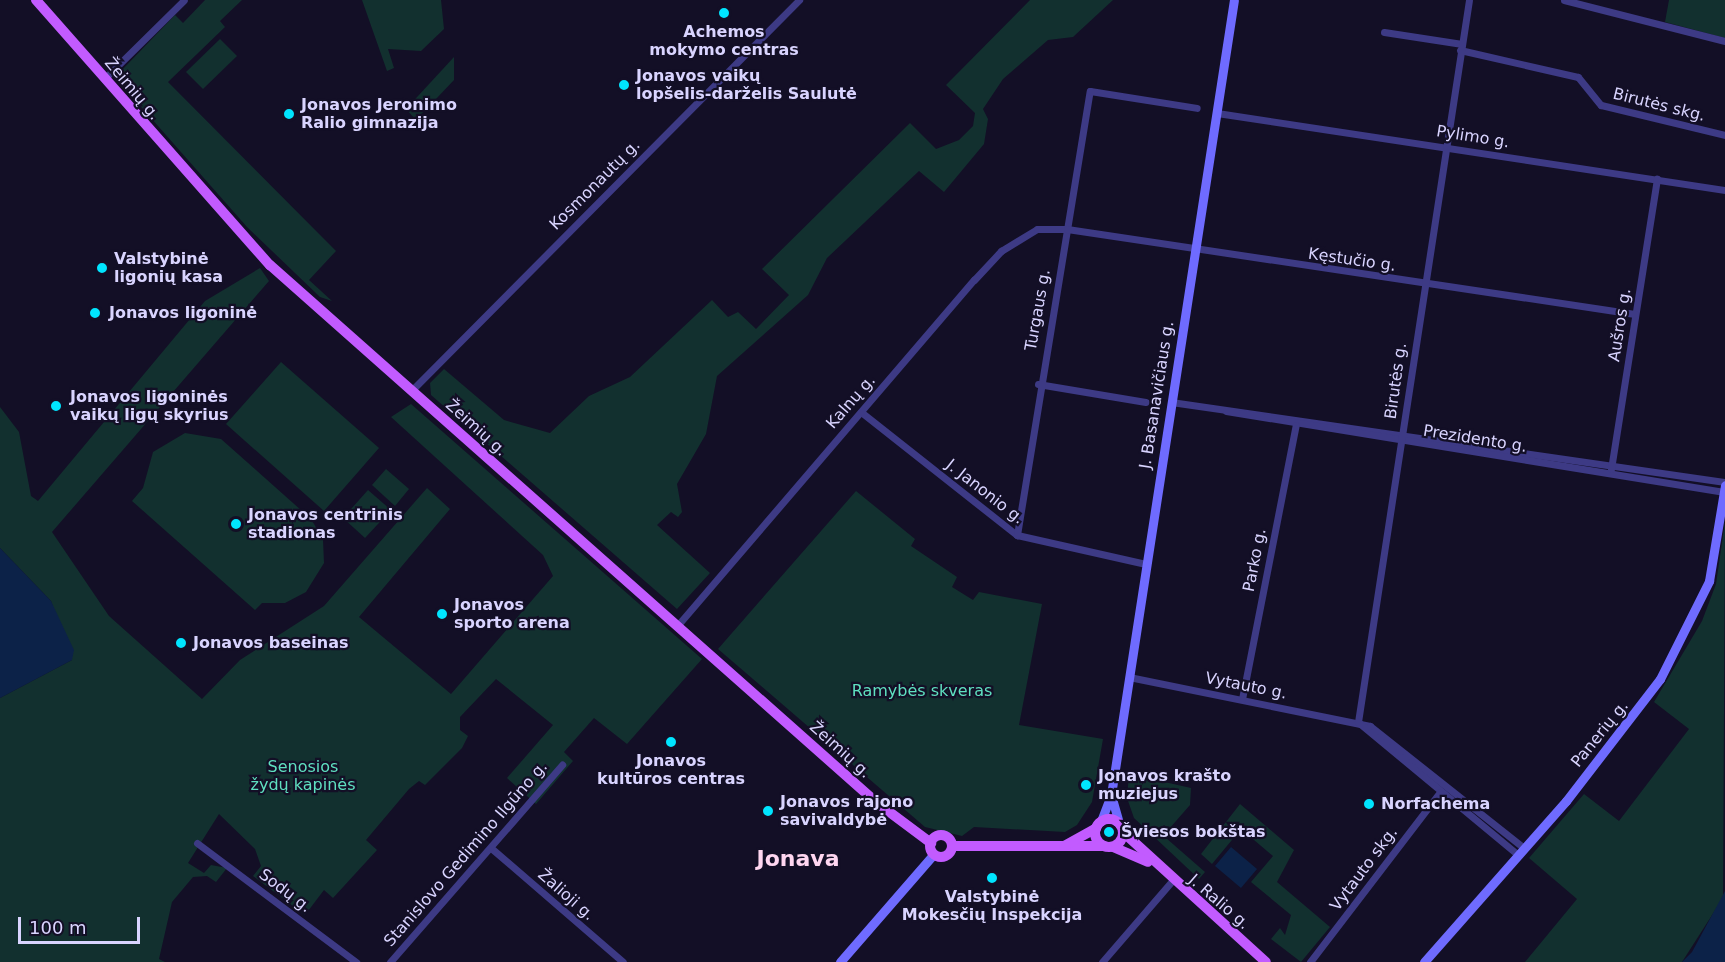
<!DOCTYPE html>
<meta charset="utf-8">
<style>
body{margin:0}
#map{position:relative;width:1725px;height:962px;overflow:hidden;background:#130f26;font-family:"DejaVu Sans",sans-serif}
div>[style]{position:absolute}
[style*='--x']{left:calc(var(--x)*1px);top:calc(var(--y)*1px);width:calc(var(--w)*1px);rotate:calc(var(--a)*1deg)}
.green>*{inset:0;background:#12302f}
.water>*{inset:0;background:#0c2248}
.street>*{height:7px;margin:-3.5px;padding:0 3.5px;transform-origin:3.5px;border-radius:3.5px;background:#3d3a85}
.secondary>*{height:9px;margin:-4.5px;padding:0 4.5px;transform-origin:4.5px;border-radius:4.5px;background:#6f6bff}
.primary>*{height:10px;margin:-5px;padding:0 5px;transform-origin:5px;border-radius:5px;background:#c25bff}
.primary>.ring{margin:-5px;padding:0;box-sizing:content-box;background:none;border:10px solid #c25bff;border-radius:50%}
.dots>*{width:16px;height:16px;translate:-50% -50%;box-sizing:border-box;border:3px solid #130f26;border-radius:50%}
span{translate:-50% -50%;white-space:nowrap;text-align:center;line-height:1.15;-webkit-text-stroke:4.5px #130f26;paint-order:stroke}
.poi-label{font-size:16px;color:#d9d4ff;font-weight:700}
.left{translate:0 -50%;text-align:left}
.street-label{font-size:16px;color:#d9d4ff}
.park-label{font-size:16px;color:#5fe0c0}
.district-label{font-size:22px;color:#ffd6f0;font-weight:700}
.scale{position:absolute;left:18px;top:917px;width:122px;height:27px;box-sizing:border-box;border:3px solid #d9d4ff;border-top:0;padding-left:8px;font-size:18px;line-height:21px;white-space:nowrap;color:#d9d4ff;-webkit-text-stroke:4px #130f26;paint-order:stroke}
</style>
<div id="map">
<div class="green">
<div style="clip-path:polygon(205px 0,242px 0,220px 21px,225px 27px,168px 82px,336px 251px,309px 280px,332px 301px,320px 297px,247px 227px,121px 84px,121px 71px,175px 15px,183px 23px)"></div>
<div style="clip-path:polygon(362px 0,441px 0,444px 29px,421px 51px,388px 49px,394px 68px,387px 71px)"></div>
<div style="clip-path:polygon(1030px 0,1113px 0,1073px 37px,1048px 40px,1003px 79px,983px 109px,988px 119px,984px 144px,944px 192px,919px 171px,827px 258px,808px 295px,717px 376px,706px 434px,677px 484px,682px 512px,678px 517px,671px 512px,657px 525px,710px 573px,677px 609px,431px 395px,430px 383px,444px 369px,504px 420px,550px 433px,589px 396px,630px 377px,712px 300px,728px 317px,738px 312px,756px 329px,789px 295px,762px 269px,910px 123px,936px 149px,959px 140px,973px 126px,975px 113px,946px 85px)"></div>
<div style="clip-path:polygon(1669px 0,1725px 0,1725px 38px,1665px 22px)"></div>
<div style="clip-path:polygon(220px 39px,237px 56px,203px 89px,186px 72px)"></div>
<div style="clip-path:polygon(454px 57px,454px 80px,416px 120px,406px 109px)"></div>
<div style="clip-path:polygon(260px 268px,269px 281px,52px 532px,109px 616px,202px 699px,240px 660px,324px 606px,427px 488px,450px 509px,359px 617px,451px 694px,553px 576px,543px 555px,391px 417px,411px 404px,702px 659px,627px 744px,594px 718px,564px 752px,573px 761px,536px 804px,507px 778px,553px 725px,496px 679px,460px 717px,460px 730px,468px 736px,462px 748px,425px 785px,419px 781px,409px 789px,366px 840px,377px 850px,333px 898px,324px 890px,305px 915px,253px 876px,261px 866px,255px 849px,219px 814px,188px 863px,204px 873px,211px 865px,227px 868px,216px 882px,207px 876px,193px 877px,172px 902px,159px 959px,165px 962px,0 962px,0 698px,72px 660px,51px 601px,0 548px,0 407px,19px 432px,31px 496px,38px 501px,205px 301px)"></div>
<div style="clip-path:polygon(281px 362px,379px 448px,324px 511px,226px 424px)"></div>
<div style="clip-path:polygon(185px 433px,221px 439px,311px 519px,323px 539px,324px 563px,306px 592px,285px 603px,262px 603px,255px 610px,132px 501px,143px 488px,153px 452px)"></div>
<div style="clip-path:polygon(386px 469px,409px 489px,395px 506px,372px 485px)"></div>
<div style="clip-path:polygon(368px 490px,391px 510px,365px 538px,343px 518px)"></div>
<div style="clip-path:polygon(856px 491px,915px 539px,911px 546px,957px 577px,952px 587px,973px 600px,979px 592px,1042px 604px,1019px 725px,1103px 739px,1092px 802px,1077px 825px,1065px 832px,974px 827px,962px 836px,925px 827px,718px 649px)"></div>
<div style="clip-path:polygon(1725px 522px,1723px 898px,1682px 962px,1525px 962px,1577px 899px,1529px 858px,1584px 794px,1619px 821px,1689px 729px,1654px 702px,1702px 621px,1716px 584px)"></div>
<div style="clip-path:polygon(1129px 774px,1191px 788px,1190px 805px,1169px 829px,1164px 825px,1158px 831px,1205px 872px,1199px 879px,1134px 818px,1127px 798px)"></div>
<div style="clip-path:polygon(1240px 804px,1294px 850px,1277px 882px,1330px 927px,1301px 962px,1271px 939px,1280px 928px,1285px 935px,1291px 915px,1251px 882px,1273px 856px,1241px 829px,1212px 864px,1201px 854px)"></div>
</div>
<div class="water">
<div style="clip-path:polygon(0 548px,51px 601px,74px 650px,72px 660px,0 698px)"></div>
<div style="clip-path:polygon(1231px 847px,1257px 869px,1241px 888px,1215px 866px)"></div>
<div style="clip-path:polygon(1725px 891px,1725px 962px,1682px 962px,1692px 952px)"></div>
</div>
<div class="street">
<div style="--x:1564;--y:0;--w:166;--a:14.3"></div>
<div style="--x:1384;--y:32;--w:79;--a:8.7"></div>
<div style="--x:1460;--y:50;--w:121;--a:12.9"></div>
<div style="--x:1578;--y:77;--w:36;--a:51"></div>
<div style="--x:1601;--y:105;--w:128;--a:13.6"></div>
<div style="--x:104;--y:79;--w:112;--a:-44.6"></div>
<div style="--x:1217;--y:113;--w:514;--a:8.62"></div>
<div style="--x:1038;--y:384;--w:109;--a:9.5"></div>
<div style="--x:411;--y:391;--w:551;--a:-45.22"></div>
<div style="--x:1171;--y:402;--w:560;--a:8.22"></div>
<div style="--x:1226;--y:411;--w:505;--a:9.24"></div>
<div style="--x:861;--y:412;--w:199;--a:38.3"></div>
<div style="--x:1017;--y:535;--w:132;--a:12.7"></div>
<div style="--x:1611;--y:469;--w:294;--a:-81"></div>
<div style="--x:1017;--y:535;--w:450;--a:-80.7"></div>
<div style="--x:1090;--y:91;--w:108;--a:9"></div>
<div style="--x:677;--y:626;--w:456;--a:-49.4"></div>
<div style="--x:974;--y:280;--w:40;--a:-47"></div>
<div style="--x:1001;--y:251;--w:42;--a:-31.4"></div>
<div style="--x:1037;--y:229;--w:30;--a:0"></div>
<div style="--x:1067;--y:229;--w:574;--a:8.51"></div>
<div style="--x:1129;--y:677;--w:246;--a:11.5"></div>
<div style="--x:1370;--y:726;--w:196;--a:38.4"></div>
<div style="--x:1242;--y:699;--w:279;--a:-78.9"></div>
<div style="--x:1358;--y:722;--w:730;--a:-81.26"></div>
<div style="--x:1358;--y:722;--w:208;--a:39.7"></div>
<div style="--x:197;--y:843;--w:199;--a:36.8"></div>
<div style="--x:491;--y:848;--w:174;--a:40.8"></div>
<div style="--x:390;--y:962;--w:262;--a:-48.9"></div>
<div style="--x:1102;--y:962;--w:107;--a:-49.2"></div>
<div style="--x:1310;--y:962;--w:213;--a:-52.6"></div>
</div>
<div class="secondary">
<div style="--x:1111;--y:795;--w:29;--a:74"></div>
<div style="--x:1101;--y:821;--w:28;--a:-69"></div>
<div style="--x:1111;--y:795;--w:804;--a:-81.21"></div>
<div style="--x:840;--y:962;--w:143;--a:-49"></div>
<div style="--x:1424;--y:962;--w:215;--a:-48.6"></div>
<div style="--x:1566;--y:801;--w:154;--a:-52.4"></div>
<div style="--x:1660;--y:679;--w:110;--a:-63.4"></div>
<div style="--x:1709;--y:581;--w:97;--a:-80.5"></div>
</div>
<div class="primary">
<div style="--x:36;--y:0;--w:354;--a:48.6"></div>
<div style="--x:270;--y:265;--w:810;--a:41.55"></div>
<div style="--x:876;--y:802;--w:69;--a:36.7"></div>
<div class="ring" style="left:1095px;top:819px;width:18px;height:18px"></div>
<div style="--x:1123;--y:832;--w:193;--a:42.3"></div>
<div class="ring" style="left:930px;top:835px;width:12px;height:12px"></div>
<div style="--x:952;--y:846;--w:152;--a:0"></div>
<div style="--x:1064;--y:846;--w:37;--a:-29"></div>
<div style="--x:1113;--y:847;--w:38;--a:23"></div>
</div>
<div class="dots">
<div style="left:724px;top:13px;background:#00e5ff"></div>
<div style="left:624px;top:85px;background:#00e5ff"></div>
<div style="left:289px;top:114px;background:#00e5ff"></div>
<div style="left:102px;top:268px;background:#00e5ff"></div>
<div style="left:95px;top:313px;background:#00e5ff"></div>
<div style="left:56px;top:406px;background:#00e5ff"></div>
<div style="left:236px;top:524px;background:#00e5ff"></div>
<div style="left:442px;top:614px;background:#00e5ff"></div>
<div style="left:181px;top:643px;background:#00e5ff"></div>
<div style="left:671px;top:742px;background:#00e5ff"></div>
<div style="left:1086px;top:785px;background:#00e5ff"></div>
<div style="left:1369px;top:804px;background:#00e5ff"></div>
<div style="left:768px;top:811px;background:#00e5ff"></div>
<div style="left:1109px;top:832px;background:#00e5ff"></div>
<div style="left:992px;top:878px;background:#00e5ff"></div>
</div>
<div class="poi-label">
<span style="left:724px;top:41px">Achemos<br>mokymo centras</span>
<span class="left" style="left:636px;top:85px">Jonavos vaikų<br>lopšelis-darželis Saulutė</span>
<span class="left" style="left:301px;top:114px">Jonavos Jeronimo<br>Ralio gimnazija</span>
<span class="left" style="left:114px;top:268px">Valstybinė<br>ligonių kasa</span>
<span class="left" style="left:109px;top:313px">Jonavos ligoninė</span>
<span class="left" style="left:70px;top:406px">Jonavos ligoninės<br>vaikų ligų skyrius</span>
<span class="left" style="left:248px;top:524px">Jonavos centrinis<br>stadionas</span>
<span class="left" style="left:454px;top:614px">Jonavos<br>sporto arena</span>
<span class="left" style="left:193px;top:643px">Jonavos baseinas</span>
<span style="left:671px;top:770px">Jonavos<br>kultūros centras</span>
<span class="left" style="left:1098px;top:785px">Jonavos krašto<br>muziejus</span>
<span class="left" style="left:780px;top:811px">Jonavos rajono<br>savivaldybė</span>
<span class="left" style="left:1381px;top:804px">Norfachema</span>
<span class="left" style="left:1121px;top:832px">Šviesos bokštas</span>
<span style="left:992px;top:906px">Valstybinė<br>Mokesčių Inspekcija</span>
</div>
<div class="street-label">
<span style="left:132px;top:89px;rotate:50deg">Žeimių g.</span>
<span style="left:1659px;top:105px;rotate:14deg">Birutės skg.</span>
<span style="left:1473px;top:137px;rotate:9deg">Pylimo g.</span>
<span style="left:595px;top:185px;rotate:-45deg">Kosmonautų g.</span>
<span style="left:1352px;top:260px;rotate:8deg">Kęstučio g.</span>
<span style="left:1038px;top:310px;rotate:-80deg">Turgaus g.</span>
<span style="left:1620px;top:325px;rotate:-81deg">Aušros g.</span>
<span style="left:1396px;top:381px;rotate:-82deg">Birutės g.</span>
<span style="left:1157px;top:395px;rotate:-81deg">J. Basanavičiaus g.</span>
<span style="left:851px;top:402px;rotate:-49deg">Kalnų g.</span>
<span style="left:476px;top:428px;rotate:42deg">Žeimių g.</span>
<span style="left:1475px;top:439px;rotate:9deg">Prezidento g.</span>
<span style="left:985px;top:492px;rotate:38deg">J. Janonio g.</span>
<span style="left:1255px;top:560px;rotate:-79deg">Parko g.</span>
<span style="left:1246px;top:686px;rotate:11deg">Vytauto g.</span>
<span style="left:1600px;top:734px;rotate:-51deg">Panerių g.</span>
<span style="left:840px;top:750px;rotate:42deg">Žeimių g.</span>
<span style="left:466px;top:854px;rotate:-49deg">Stanislovo Gedimino Ilgūno g.</span>
<span style="left:1364px;top:869px;rotate:-53deg">Vytauto skg.</span>
<span style="left:285px;top:891px;rotate:37deg">Sodų g.</span>
<span style="left:566px;top:895px;rotate:41deg">Žalioji g.</span>
<span style="left:1219px;top:902px;rotate:41deg">J. Ralio g.</span>
</div>
<div class="park-label">
<span style="left:922px;top:691px">Ramybės skveras</span>
<span style="left:303px;top:776px">Senosios<br>žydų kapinės</span>
</div>
<div class="district-label">
<span style="left:798px;top:859px">Jonava</span>
</div>
<div class="scale">100 m</div>
</div>
